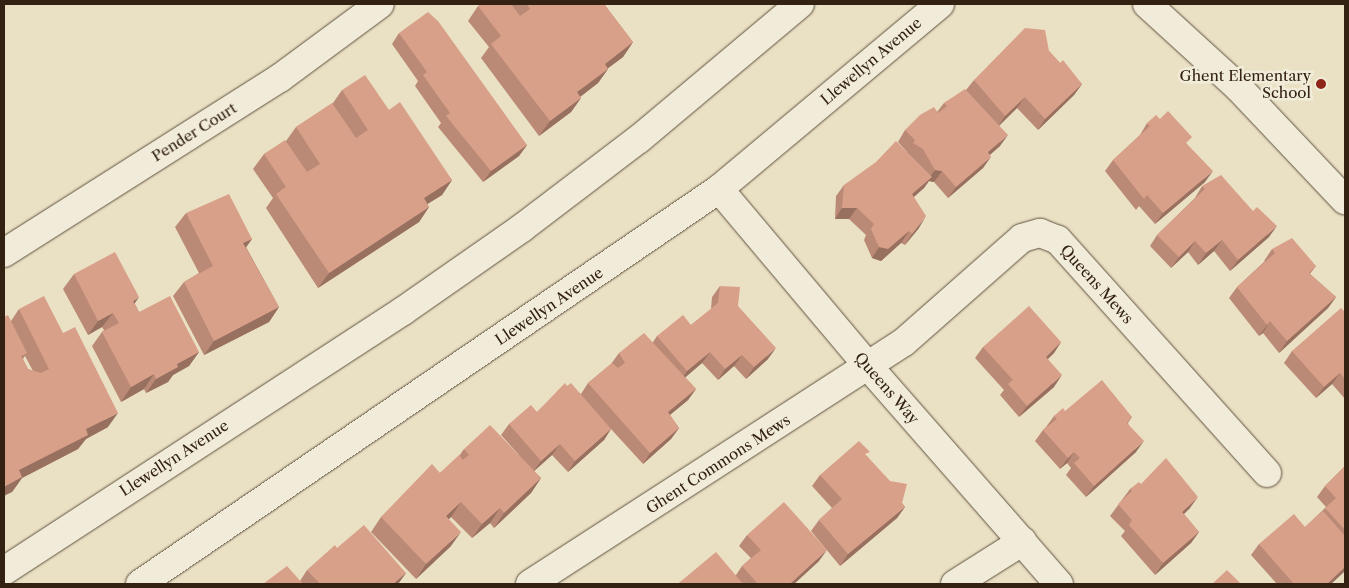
<!DOCTYPE html>
<style>
body{margin:0}
#map{position:relative;width:1349px;height:588px;overflow:hidden;background:#eae1c5;font-family:"Libre Caslon Text",serif}
div>[style]{position:absolute}
[style*='--x']{left:calc(var(--x)*1px);top:calc(var(--y)*1px);width:calc(var(--w)*1px);rotate:calc(var(--a)*1deg)}
.roads{filter:drop-shadow(0 0 1px #61513e) drop-shadow(0 0 1px #61513e)}
.minor>*{height:28px;margin:-14px;padding:0 14px;transform-origin:14px;border-radius:14px;background:#f1ecd9}
.tertiary>*{height:28px;margin:-14px;padding:0 14px;transform-origin:14px;border-radius:14px;background:#f1ecd9}
.wall>*{inset:0;background:#bb8a76}
.shaded-wall>*{inset:0;background:#987060}
.building>*{inset:0;background:#d9a089}
.dots>*{width:14px;height:14px;translate:-50% -50%;box-sizing:border-box;border:2px solid #f1ecd9;border-radius:50%}
span{translate:-50% -50%;white-space:nowrap;text-align:center;line-height:1.15;-webkit-text-stroke:5px #f1ecd9;paint-order:stroke}
.street-label{font-size:15px;color:#332111}
.poi-label{font-size:15px;color:#332111}
.right{translate:-100% -50%;text-align:right}
.frame{position:absolute;inset:0;border:5px solid #332111;pointer-events:none}
</style>
<div id="map">
<div class="roads">
<div class="minor">
<div style="--x:1147;--y:4;--w:123;--a:42.4"></div>
<div style="--x:1238;--y:87;--w:156;--a:46.6"></div>
<div style="--x:719;--y:189;--w:231;--a:49.9"></div>
<div style="--x:868;--y:366;--w:290;--a:48.8"></div>
<div style="--x:4;--y:253;--w:327;--a:-32.4"></div>
<div style="--x:280;--y:78;--w:124;--a:-36.5"></div>
<div style="--x:530;--y:584;--w:445;--a:-32.9"></div>
<div style="--x:904;--y:342;--w:157;--a:-41.4"></div>
<div style="--x:1022;--y:238;--w:19;--a:-16"></div>
<div style="--x:1040;--y:233;--w:19;--a:21"></div>
<div style="--x:1058;--y:240;--w:313;--a:48.1"></div>
<div style="--x:955;--y:584;--w:80;--a:-32.3"></div>
</div>
<div class="tertiary">
<div style="--x:4;--y:571;--w:476;--a:-33.1"></div>
<div style="--x:403;--y:311;--w:145;--a:-34.9"></div>
<div style="--x:522;--y:228;--w:147;--a:-37.3"></div>
<div style="--x:639;--y:139;--w:210;--a:-40"></div>
<div style="--x:140;--y:584;--w:701;--a:-34.3"></div>
<div style="--x:719;--y:189;--w:288;--a:-39.9"></div>
</div>
</div>
<div class="wall">
<div style="clip-path:polygon(482px 4px,604px 4px,633px 42px,623px 57px,608px 68px,608px 69px,598px 83px,580px 97px,581px 98px,571px 112px,539px 136px,481px 58px,489px 47px,468px 21px,478px 6px)"></div>
<div style="clip-path:polygon(399px 33px,527px 145px,519px 156px,483px 182px,438px 127px,441px 123px,415px 86px,418px 81px,392px 44px)"></div>
<div style="clip-path:polygon(1049px 51px,1060px 63px,1082px 84px,1074px 95px,1038px 130px,1017px 108px,999px 125px,1000px 146px,990px 155px,983px 168px,948px 198px,934px 182px,929px 181px,924px 188px,914px 197px,919px 228px,905px 245px,901px 243px,881px 261px,872px 258px,864px 240px,866px 235px,849px 219px,835px 219px,836px 196px,844px 185px,907px 152px,898px 142px,905px 130px,937px 112px,944px 103px,966px 90px,974px 80px)"></div>
<div style="clip-path:polygon(342px 90px,389px 110px,452px 180px,442px 195px,427px 204px,429px 207px,419px 222px,318px 288px,266px 208px,273px 198px,253px 169px,264px 154px,286px 141px,296px 127px,333px 103px)"></div>
<div style="clip-path:polygon(1147px 123px,1187px 144px,1205px 182px,1155px 224px,1139px 206px,1136px 210px,1105px 171px,1113px 160px,1140px 135px)"></div>
<div style="clip-path:polygon(1202px 186px,1269px 237px,1230px 271px,1214px 251px,1198px 265px,1188px 252px,1171px 268px,1150px 246px,1157px 235px,1195px 198px)"></div>
<div style="clip-path:polygon(186px 213px,252px 239px,246px 247px,279px 307px,269px 322px,204px 355px,173px 296px,184px 282px,199px 273px,175px 227px)"></div>
<div style="clip-path:polygon(1272px 249px,1316px 266px,1310px 274px,1336px 297px,1328px 308px,1279px 353px,1263px 333px,1259px 336px,1229px 298px,1237px 287px,1265px 261px,1264px 261px)"></div>
<div style="clip-path:polygon(74px 274px,135px 304px,139px 312px,199px 352px,189px 366px,173px 375px,168px 382px,146px 393px,144px 389px,121px 402px,92px 346px,102px 332px,104px 330px,102px 327px,88px 335px,63px 289px)"></div>
<div style="clip-path:polygon(720px 286px,738px 306px,768px 359px,746px 379px,734px 366px,718px 380px,702px 363px,685px 377px,696px 389px,688px 400px,670px 415px,679px 428px,671px 439px,643px 464px,611px 429px,604px 440px,568px 472px,552px 455px,534px 471px,541px 478px,531px 493px,494px 528px,490px 523px,472px 538px,451px 517px,449px 519px,451px 546px,416px 579px,371px 532px,381px 517px,440px 473px,459px 456px,464px 449px,519px 455px,501px 435px,509px 424px,537px 412px,567px 386px,581px 394px,588px 383px,611px 364px,619px 353px,653px 342px,657px 336px,691px 325px,711px 309px,712px 297px)"></div>
<div style="clip-path:polygon(evenodd,19px 309px,108px 427px,86px 439px,78px 449px,22px 478px,12px 492px,11px 321px,19px 309px,25px 356px,33px 371px,28px 369px,23px 359px,25px 356px)"></div>
<div style="clip-path:polygon(1345px 312px,1345px 399px,1332px 384px,1316px 398px,1284px 363px,1292px 351px)"></div>
<div style="clip-path:polygon(1061px 342px,1054px 353px,1048px 359px,1054px 387px,1019px 417px,1000px 395px,1004px 390px,975px 358px,983px 347px)"></div>
<div style="clip-path:polygon(1065px 411px,1132px 417px,1128px 423px,1136px 452px,1086px 497px,1066px 475px,1071px 468px,1067px 463px,1060px 469px,1035px 441px,1043px 430px,1046px 427px,1054px 416px)"></div>
<div style="clip-path:polygon(867px 456px,905px 507px,897px 518px,840px 566px,811px 531px,819px 520px,832px 508px,812px 486px,820px 475px)"></div>
<div style="clip-path:polygon(1345px 466px,1345px 571px,1331px 584px,1277px 584px,1251px 555px,1259px 544px,1305px 527px,1322px 511px,1326px 507px,1317px 497px,1325px 486px)"></div>
<div style="clip-path:polygon(1141px 484px,1190px 508px,1184px 514px,1199px 532px,1191px 543px,1155px 575px,1121px 536px,1125px 531px,1110px 516px,1130px 489px)"></div>
<div style="clip-path:polygon(747px 535px,819px 561px,794px 584px,678px 584px,680px 582px,736px 575px,742px 566px,751px 558px,739px 546px)"></div>
<div style="clip-path:polygon(307px 570px,406px 573px,398px 584px,263px 584px,300px 581px)"></div>
</div>
<div class="shaded-wall">
<div style="clip-path:polygon(633px 42px,623px 57px,595px 78px,605px 64px)"></div>
<div style="clip-path:polygon(608px 69px,598px 83px,567px 107px,577px 92px)"></div>
<div style="clip-path:polygon(1082px 84px,1074px 95px,1038px 130px,1045px 119px)"></div>
<div style="clip-path:polygon(1025px 97px,1017px 108px,997px 128px,1005px 116px)"></div>
<div style="clip-path:polygon(581px 98px,571px 112px,539px 136px,550px 121px)"></div>
<div style="clip-path:polygon(1008px 135px,1000px 146px,980px 163px,988px 152px)"></div>
<div style="clip-path:polygon(527px 145px,519px 156px,483px 182px,491px 171px)"></div>
<div style="clip-path:polygon(991px 157px,983px 168px,948px 198px,956px 187px)"></div>
<div style="clip-path:polygon(935px 170px,942px 171px,934px 182px,929px 181px,924px 188px,904px 205px,912px 194px,927px 181px)"></div>
<div style="clip-path:polygon(1213px 171px,1205px 182px,1155px 224px,1163px 213px)"></div>
<div style="clip-path:polygon(452px 180px,442px 195px,413px 213px,424px 198px)"></div>
<div style="clip-path:polygon(429px 207px,419px 222px,318px 288px,329px 273px)"></div>
<div style="clip-path:polygon(842px 208px,857px 208px,849px 219px,835px 219px)"></div>
<div style="clip-path:polygon(926px 216px,919px 228px,905px 245px,912px 234px)"></div>
<div style="clip-path:polygon(1277px 226px,1269px 237px,1230px 271px,1238px 260px)"></div>
<div style="clip-path:polygon(909px 231px,901px 243px,881px 261px,872px 258px,879px 247px)"></div>
<div style="clip-path:polygon(252px 239px,242px 253px,243px 243px)"></div>
<div style="clip-path:polygon(1222px 240px,1214px 251px,1198px 265px,1206px 253px)"></div>
<div style="clip-path:polygon(1195px 241px,1188px 252px,1171px 268px,1179px 257px)"></div>
<div style="clip-path:polygon(139px 297px,129px 312px,133px 301px)"></div>
<div style="clip-path:polygon(1336px 297px,1328px 308px,1279px 353px,1287px 341px)"></div>
<div style="clip-path:polygon(279px 307px,269px 322px,204px 355px,214px 341px)"></div>
<div style="clip-path:polygon(113px 313px,102px 327px,88px 335px,98px 321px)"></div>
<div style="clip-path:polygon(1270px 321px,1263px 333px,1259px 336px,1267px 325px)"></div>
<div style="clip-path:polygon(1061px 342px,1054px 353px,1038px 368px,1046px 357px)"></div>
<div style="clip-path:polygon(776px 348px,768px 359px,746px 379px,754px 367px)"></div>
<div style="clip-path:polygon(199px 352px,189px 366px,173px 375px,168px 382px,146px 393px,156px 379px,177px 364px)"></div>
<div style="clip-path:polygon(710px 352px,702px 363px,680px 382px,687px 371px)"></div>
<div style="clip-path:polygon(742px 355px,734px 366px,718px 380px,725px 369px)"></div>
<div style="clip-path:polygon(1340px 373px,1332px 384px,1316px 398px,1324px 387px)"></div>
<div style="clip-path:polygon(154px 374px,144px 389px,121px 402px,131px 387px)"></div>
<div style="clip-path:polygon(1062px 375px,1054px 387px,1019px 417px,1027px 406px)"></div>
<div style="clip-path:polygon(696px 389px,688px 400px,660px 423px,668px 412px)"></div>
<div style="clip-path:polygon(118px 413px,108px 427px,86px 439px,78px 449px,22px 478px,12px 492px,4px 496px,4px 487px,19px 470px,86px 429px)"></div>
<div style="clip-path:polygon(679px 428px,671px 439px,643px 464px,650px 453px)"></div>
<div style="clip-path:polygon(611px 429px,604px 440px,568px 472px,575px 461px)"></div>
<div style="clip-path:polygon(1144px 441px,1136px 452px,1086px 497px,1094px 486px)"></div>
<div style="clip-path:polygon(560px 444px,552px 455px,533px 472px,541px 461px)"></div>
<div style="clip-path:polygon(1074px 452px,1067px 463px,1060px 469px,1068px 458px)"></div>
<div style="clip-path:polygon(541px 478px,531px 493px,494px 528px,504px 513px)"></div>
<div style="clip-path:polygon(1198px 497px,1190px 508px,1174px 523px,1182px 512px)"></div>
<div style="clip-path:polygon(461px 502px,451px 517px,436px 531px,446px 516px)"></div>
<div style="clip-path:polygon(905px 507px,897px 518px,840px 566px,848px 554px)"></div>
<div style="clip-path:polygon(500px 508px,490px 523px,472px 538px,482px 524px)"></div>
<div style="clip-path:polygon(461px 532px,451px 546px,416px 579px,426px 564px)"></div>
<div style="clip-path:polygon(1199px 532px,1191px 543px,1155px 575px,1163px 563px)"></div>
<div style="clip-path:polygon(827px 550px,819px 561px,794px 584px,789px 584px)"></div>
<div style="clip-path:polygon(1345px 567px,1345px 571px,1331px 584px,1327px 584px)"></div>
<div style="clip-path:polygon(406px 573px,398px 584px,393px 584px)"></div>
</div>
<div class="building">
<div style="clip-path:polygon(482px 4px,511px 4px,520px 16px,530px 9px,527px 4px,604px 4px,633px 42px,605px 64px,608px 69px,577px 92px,581px 98px,550px 121px,491px 44px,501px 36px,478px 6px)"></div>
<div style="clip-path:polygon(428px 12px,438px 21px,527px 145px,491px 171px,446px 116px,450px 113px,423px 75px,427px 72px,399px 33px)"></div>
<div style="clip-path:polygon(1025px 28px,1045px 30px,1049px 51px,1060px 63px,1063px 60px,1082px 84px,1045px 119px,1025px 97px,1005px 116px,974px 80px)"></div>
<div style="clip-path:polygon(365px 75px,389px 110px,400px 102px,452px 180px,424px 198px,429px 207px,329px 273px,276px 194px,286px 187px,264px 154px,285px 140px,307px 172px,320px 164px,296px 127px,332px 103px,356px 138px,368px 130px,342px 90px)"></div>
<div style="clip-path:polygon(965px 89px,1008px 135px,988px 152px,991px 157px,956px 187px,942px 171px,935px 170px,923px 149px,913px 143px,915px 140px,905px 130px,920px 115px,934px 107px,938px 113px,947px 106px,944px 103px)"></div>
<div style="clip-path:polygon(1168px 111px,1192px 137px,1186px 143px,1213px 171px,1163px 213px,1147px 195px,1144px 199px,1113px 160px,1150px 126px,1147px 123px,1156px 115px,1160px 119px)"></div>
<div style="clip-path:polygon(896px 141px,932px 177px,912px 194px,926px 216px,912px 234px,909px 231px,888px 249px,879px 247px,871px 229px,874px 224px,857px 208px,842px 208px,844px 185px,876px 162px)"></div>
<div style="clip-path:polygon(1221px 175px,1253px 211px,1257px 207px,1277px 226px,1238px 260px,1222px 240px,1206px 253px,1195px 241px,1179px 257px,1157px 235px,1205px 189px,1202px 186px)"></div>
<div style="clip-path:polygon(229px 194px,252px 239px,243px 243px,279px 307px,214px 341px,184px 282px,213px 266px,186px 213px)"></div>
<div style="clip-path:polygon(1292px 238px,1316px 266px,1309px 273px,1336px 297px,1287px 341px,1270px 321px,1267px 325px,1237px 287px,1275px 253px,1272px 249px)"></div>
<div style="clip-path:polygon(115px 252px,139px 297px,133px 301px,139px 312px,170px 296px,199px 352px,177px 364px,178px 367px,156px 379px,154px 374px,131px 387px,102px 332px,119px 323px,113px 313px,98px 321px,74px 274px)"></div>
<div style="clip-path:polygon(720px 286px,740px 287px,738px 306px,776px 348px,754px 367px,742px 355px,725px 369px,710px 352px,687px 371px,657px 336px,683px 315px,691px 325px,718px 303px)"></div>
<div style="clip-path:polygon(44px 296px,63px 333px,75px 327px,118px 413px,86px 429px,88px 435px,19px 470px,22px 477px,4px 487px,4px 317px,8px 315px,27px 353px,21px 356px,28px 369px,41px 373px,49px 369px,19px 309px)"></div>
<div style="clip-path:polygon(1029px 306px,1061px 342px,1046px 357px,1062px 375px,1027px 406px,1008px 384px,1013px 380px,983px 347px)"></div>
<div style="clip-path:polygon(1341px 308px,1345px 312px,1345px 379px,1340px 373px,1324px 387px,1292px 351px)"></div>
<div style="clip-path:polygon(644px 333px,696px 389px,668px 412px,679px 428px,650px 453px,588px 383px,612px 363px,618px 368px,625px 363px,619px 353px)"></div>
<div style="clip-path:polygon(1102px 380px,1132px 417px,1127px 423px,1144px 441px,1094px 486px,1074px 463px,1080px 458px,1074px 452px,1068px 458px,1043px 430px,1057px 419px,1054px 416px,1063px 408px,1065px 411px)"></div>
<div style="clip-path:polygon(565px 383px,567px 386px,571px 383px,611px 429px,575px 461px,560px 444px,541px 461px,509px 424px,531px 405px,537px 412px)"></div>
<div style="clip-path:polygon(490px 425px,541px 478px,504px 513px,500px 508px,482px 524px,461px 502px,446px 516px,461px 532px,426px 564px,381px 517px,432px 464px,440px 473px,459px 455px,463px 460px,469px 455px,464px 449px)"></div>
<div style="clip-path:polygon(859px 441px,870px 452px,865px 454px,890px 481px,907px 484px,902px 503px,905px 507px,848px 554px,819px 520px,842px 499px,820px 475px)"></div>
<div style="clip-path:polygon(1166px 458px,1198px 497px,1182px 512px,1199px 532px,1163px 563px,1129px 525px,1132px 520px,1118px 504px,1132px 491px,1130px 489px,1139px 482px,1141px 484px)"></div>
<div style="clip-path:polygon(1345px 466px,1345px 530px,1325px 508px,1336px 498px,1325px 486px)"></div>
<div style="clip-path:polygon(784px 502px,827px 550px,790px 584px,758px 584px,742px 566px,761px 550px,747px 535px)"></div>
<div style="clip-path:polygon(1323px 511px,1345px 536px,1345px 567px,1327px 584px,1294px 584px,1259px 544px,1294px 514px,1305px 527px)"></div>
<div style="clip-path:polygon(364px 525px,406px 573px,393px 584px,320px 584px,307px 570px,335px 545px,337px 548px)"></div>
<div style="clip-path:polygon(716px 552px,743px 584px,682px 584px,680px 582px)"></div>
<div style="clip-path:polygon(287px 566px,303px 584px,263px 584px)"></div>
<div style="clip-path:polygon(1227px 570px,1241px 584px,1212px 584px)"></div>
</div>
<div class="dots">
<div style="left:1321px;top:84px;background:#8f2418"></div>
</div>
<div class="street-label">
<span style="left:871px;top:61px;rotate:-40deg">Llewellyn Avenue</span>
<span style="left:194px;top:132px;rotate:-32deg">Pender Court</span>
<span style="left:1097px;top:284px;rotate:48deg">Queens Mews</span>
<span style="left:549px;top:306px;rotate:-34deg">Llewellyn Avenue</span>
<span style="left:887px;top:388px;rotate:49deg">Queens Way</span>
<span style="left:174px;top:458px;rotate:-33deg">Llewellyn Avenue</span>
<span style="left:718px;top:464px;rotate:-33deg">Ghent Commons Mews</span>
</div>
<div class="poi-label">
<span class="right" style="left:1311px;top:84px">Ghent Elementary<br>School</span>
</div>
<div class="frame"></div>
</div>
